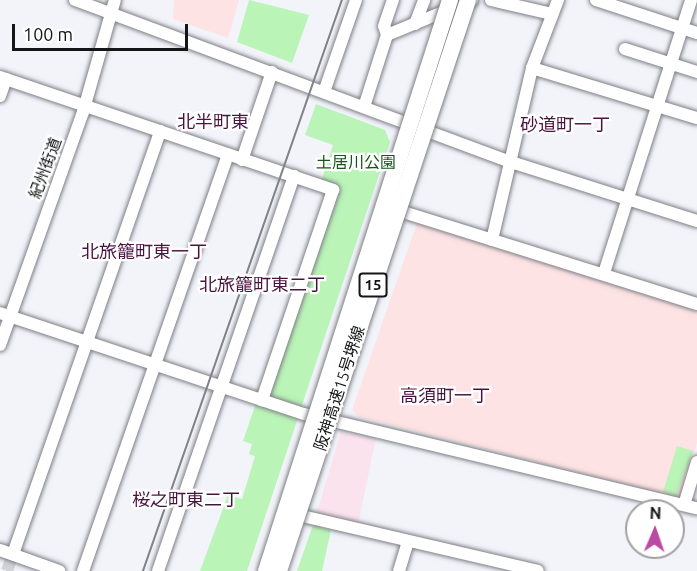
<!DOCTYPE html>
<meta charset="utf-8">
<style>
body{margin:0}
#map{position:relative;width:697px;height:571px;overflow:hidden;background:#f2f4fa;font-family:Ubuntu,"Noto Sans JP",sans-serif}
div>[style]{position:absolute}
[style*='--x']{left:calc(var(--x)*1px);top:calc(var(--y)*1px);width:calc(var(--w)*1px);rotate:calc(var(--a)*1deg)}
.commercial>*{inset:0;background:#fee3e4}
.industrial>*{inset:0;background:#fbe3ee}
.green>*{inset:0;background:#baf4b7}
.minor-tunnel>*{height:12px;margin-top:-6px;transform-origin:0;background:repeating-linear-gradient(90deg,#d1d3d8 0 12px,transparent 0 18px)}
.roads{filter:drop-shadow(0 0 2px #7d7f84) drop-shadow(0 0 2px #7d7f84)}
.minor>*{height:12px;margin:-6px;padding:0 6px;transform-origin:6px;border-radius:6px;background:#fff}
.tram>*{height:1.5px;margin:-0.75px;padding:0 0.75px;transform-origin:0.75px;border-radius:0.75px;background:#808286}
.bridges{filter:drop-shadow(0 0 2px #7d7f84) drop-shadow(0 0 2px #7d7f84)}
.highway-bridge>*{height:16px;margin:-8px;padding:0 8px;transform-origin:8px;border-radius:8px;background:#fff}
span{translate:-50% -50%;white-space:nowrap;text-align:center;line-height:1.15;-webkit-text-stroke:4.5px #fff;paint-order:stroke}
.shield-label span{padding:2px 4px;background:#fff;border:2px solid;border-radius:4px;-webkit-text-stroke-width:0}
.shield-label{font-size:15px;color:#141517;font-weight:700}
.park-label{font-size:16px;color:#165619}
.street-label{font-size:16px;color:#141517}
.neighbourhood-label{font-size:18px;color:#4a133f}
.north{position:absolute;left:625px;top:499px;width:60px;height:60px;box-sizing:border-box;background:#fff;border:2px solid #a1a1a2;border-radius:50%;rotate:2deg;font-size:16px;font-weight:700;line-height:24px;text-align:center;color:#141517}
.north::after{content:'';display:block;margin:auto;width:21px;height:27px;background:#bb49a4;clip-path:polygon(50% 0,100% 100%,50% 72%,0 100%)}
.scale{position:absolute;left:12px;top:24px;width:176px;height:27px;box-sizing:border-box;border:3px solid #141517;border-top:0;padding-left:8px;font-size:18px;line-height:21px;white-space:nowrap;color:#141517;-webkit-text-stroke:4px #fff;paint-order:stroke}
</style>
<div id="map">
<div class="commercial">
<div style="clip-path:polygon(174px 0,239px 0,228px 38px,173px 19px)"></div>
<div style="clip-path:polygon(417px 223px,697px 309px,697px 443px,682px 493px,676px 497px,359px 417px,352px 410px)"></div>
</div>
<div class="industrial">
<div style="clip-path:polygon(341px 432px,376px 438px,358px 525px,316px 515px)"></div>
</div>
<div class="green">
<div style="clip-path:polygon(249px 0,309px 15px,292px 63px,237px 42px)"></div>
<div style="clip-path:polygon(316px 104px,385px 130px,390px 142px,301px 408px,268px 397px,338px 189px,321px 182px,333px 145px,305px 135px)"></div>
<div style="clip-path:polygon(256px 403px,298px 418px,247px 571px,200px 571px,228px 495px,242px 499px,255px 456px,249px 454px,252px 444px,243px 441px)"></div>
<div style="clip-path:polygon(677px 446px,693px 451px,676px 496px,663px 492px)"></div>
<div style="clip-path:polygon(313px 525px,331px 530px,322px 571px,297px 571px)"></div>
</div>
<div class="minor-tunnel">
<div style="--x:7;--y:571;--w:18;--a:-71"></div>
</div>
<div class="roads">
<div class="minor">
<div style="--x:75;--y:0;--w:465;--a:20.4"></div>
<div style="--x:511;--y:162;--w:195;--a:17.6"></div>
<div style="--x:491;--y:0;--w:63;--a:12.9"></div>
<div style="--x:596;--y:0;--w:106;--a:18.1"></div>
<div style="--x:415;--y:24;--w:26;--a:-69"></div>
<div style="--x:387;--y:35;--w:9;--a:-108"></div>
<div style="--x:384;--y:26;--w:28;--a:-71"></div>
<div style="--x:625;--y:49;--w:76;--a:17.7"></div>
<div style="--x:532;--y:68;--w:172;--a:16.9"></div>
<div style="--x:0;--y:77;--w:352;--a:18.7"></div>
<div style="--x:333;--y:190;--w:222;--a:108.7"></div>
<div style="--x:324;--y:92;--w:97;--a:-70.8"></div>
<div style="--x:0;--y:96;--w:18;--a:-71"></div>
<div style="--x:364;--y:107;--w:76;--a:-72.3"></div>
<div style="--x:387;--y:35;--w:92;--a:-22.4"></div>
<div style="--x:242;--y:160;--w:93;--a:-71.2"></div>
<div style="--x:400;--y:211;--w:311;--a:17.4"></div>
<div style="--x:492;--y:240;--w:177;--a:-76.9"></div>
<div style="--x:532;--y:68;--w:73;--a:-69.1"></div>
<div style="--x:604;--y:273;--w:287;--a:-72.3"></div>
<div style="--x:0;--y:313;--w:320;--a:18.4"></div>
<div style="--x:304;--y:414;--w:404;--a:13.5"></div>
<div style="--x:0;--y:345;--w:247;--a:-70.4"></div>
<div style="--x:83;--y:112;--w:116;--a:-74.1"></div>
<div style="--x:684;--y:505;--w:45;--a:-73.2"></div>
<div style="--x:298;--y:515;--w:246;--a:13.1"></div>
<div style="--x:0;--y:550;--w:63;--a:19.6"></div>
<div style="--x:13;--y:554;--w:448;--a:-70.8"></div>
<div style="--x:83;--y:571;--w:441;--a:-70.8"></div>
<div style="--x:158;--y:571;--w:418;--a:-71"></div>
<div style="--x:399;--y:571;--w:31;--a:-73"></div>
</div>
</div>
<div class="tram">
<div style="--x:143;--y:571;--w:605;--a:-70.79"></div>
</div>
<div class="bridges">
<div class="highway-bridge">
<div style="--x:266;--y:571;--w:600;--a:-72.14"></div>
<div style="--x:279;--y:571;--w:601;--a:-71.69"></div>
</div>
</div>
<div class="shield-label">
<span style="left:373px;top:285px">15</span>
</div>
<div class="park-label">
<span style="left:356px;top:162px">土居川公園</span>
</div>
<div class="street-label">
<span style="left:45px;top:168px;rotate:-70deg">紀州街道</span>
<span style="left:339px;top:388px;rotate:-72deg">阪神高速15号堺線</span>
</div>
<div class="neighbourhood-label">
<span style="left:213px;top:121px">北半町東</span>
<span style="left:565px;top:124px">砂道町一丁</span>
<span style="left:144px;top:251px">北旅籠町東一丁</span>
<span style="left:262px;top:284px">北旅籠町東二丁</span>
<span style="left:445px;top:395px">高須町一丁</span>
<span style="left:186px;top:499px">桜之町東二丁</span>
</div>
<div class="north">N</div>
<div class="scale">100 m</div>
</div>
